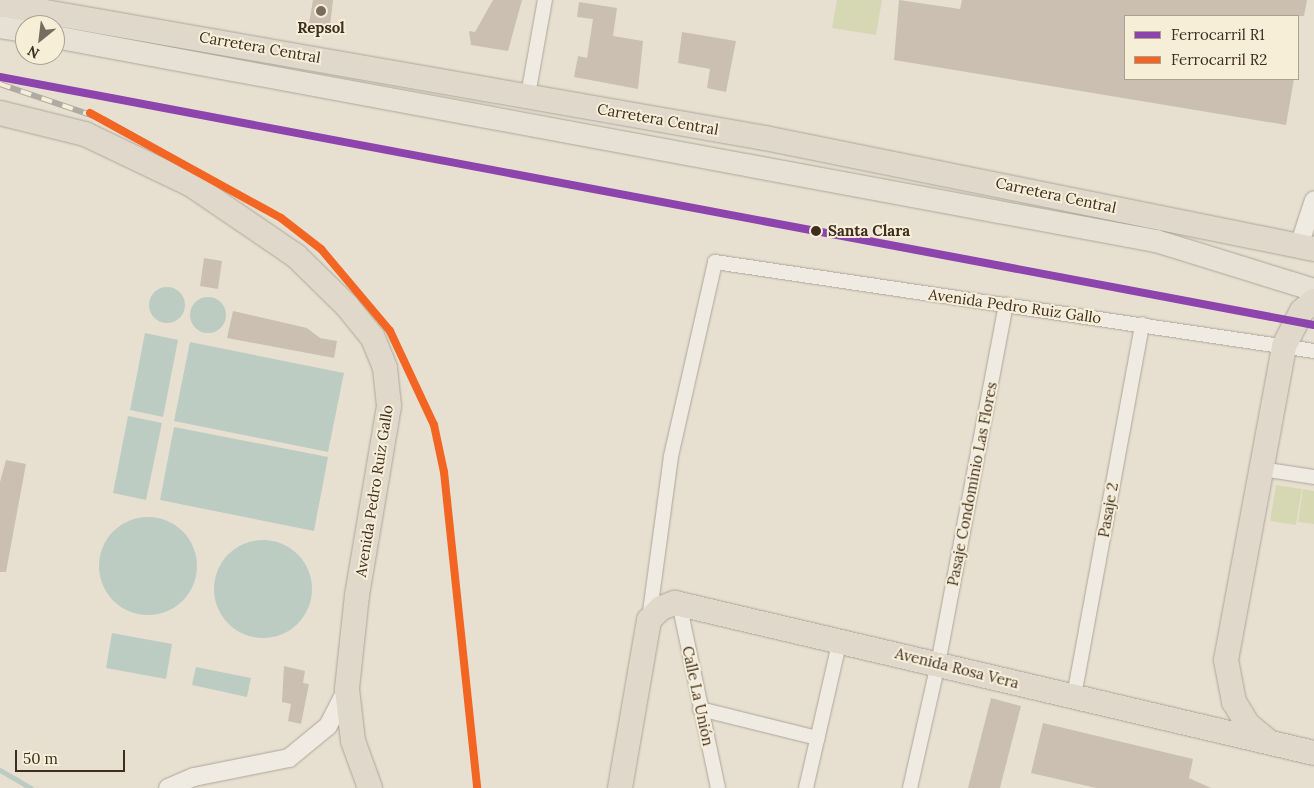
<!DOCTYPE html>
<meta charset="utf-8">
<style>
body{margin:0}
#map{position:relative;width:1314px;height:788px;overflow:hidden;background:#e7e0d1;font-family:Lora,serif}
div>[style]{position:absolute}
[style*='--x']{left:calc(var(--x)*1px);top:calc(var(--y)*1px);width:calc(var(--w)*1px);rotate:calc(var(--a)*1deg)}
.green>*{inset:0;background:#d6d7b3}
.water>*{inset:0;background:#bcccc2}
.round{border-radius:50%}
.stream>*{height:4.5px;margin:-2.25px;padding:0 2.25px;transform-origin:2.25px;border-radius:2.25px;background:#bcccc2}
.building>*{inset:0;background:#cbbfb2}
.roads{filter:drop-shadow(0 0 1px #ada599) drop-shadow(0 0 1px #ada599)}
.minor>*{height:14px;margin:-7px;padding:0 7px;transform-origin:7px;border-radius:7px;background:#efebe3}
.tertiary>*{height:18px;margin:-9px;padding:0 9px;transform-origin:9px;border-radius:9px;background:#efebe3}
.primary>*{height:22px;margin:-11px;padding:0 11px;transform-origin:11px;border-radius:11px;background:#e6e1d4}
.trunk>*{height:24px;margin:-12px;padding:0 12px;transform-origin:12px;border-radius:12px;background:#e0d9cb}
.rail>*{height:5.5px;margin-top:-2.75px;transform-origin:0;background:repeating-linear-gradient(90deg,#f7eed8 0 11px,#afaaa2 0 22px);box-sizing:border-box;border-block:1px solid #afaaa2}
.rail-1>*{height:8px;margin:-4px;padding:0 4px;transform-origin:4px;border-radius:4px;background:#8e44ad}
.rail-2>*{height:8px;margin:-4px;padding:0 4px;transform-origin:4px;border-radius:4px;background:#f26522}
.dots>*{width:14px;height:14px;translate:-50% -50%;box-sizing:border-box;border:2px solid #f7eed8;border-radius:50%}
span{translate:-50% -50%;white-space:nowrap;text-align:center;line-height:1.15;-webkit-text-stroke:4px #f7eed8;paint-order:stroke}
.poi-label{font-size:15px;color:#3d2e20;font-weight:700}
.street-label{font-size:15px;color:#3d2e20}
.stop-label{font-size:15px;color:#3d2e20;font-weight:700}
.left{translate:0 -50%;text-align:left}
.legend{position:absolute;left:1124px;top:15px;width:175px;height:65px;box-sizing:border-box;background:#f7eed8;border:1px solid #ada18e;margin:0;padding:6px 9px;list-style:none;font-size:15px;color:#3d2e20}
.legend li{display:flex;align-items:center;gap:10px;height:25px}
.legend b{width:25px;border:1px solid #ada18e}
.north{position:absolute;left:15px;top:15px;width:50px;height:50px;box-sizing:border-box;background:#f7eed8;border:1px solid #ada18e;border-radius:50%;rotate:209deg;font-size:14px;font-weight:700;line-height:20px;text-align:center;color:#3d2e20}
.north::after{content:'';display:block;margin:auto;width:18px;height:22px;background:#786c5e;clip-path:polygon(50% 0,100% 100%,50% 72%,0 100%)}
.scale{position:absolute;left:15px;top:750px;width:110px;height:22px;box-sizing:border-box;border:2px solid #3d2e20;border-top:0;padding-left:6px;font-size:15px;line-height:18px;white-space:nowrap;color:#3d2e20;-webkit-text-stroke:4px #f7eed8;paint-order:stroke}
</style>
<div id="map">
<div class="green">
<div style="clip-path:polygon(837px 0,882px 0,876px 35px,832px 28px)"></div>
<div style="clip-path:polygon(1276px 485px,1302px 489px,1296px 525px,1270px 521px)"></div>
<div style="clip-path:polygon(1303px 489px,1314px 491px,1314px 524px,1298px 522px)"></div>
</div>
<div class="water">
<div class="round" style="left:149px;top:287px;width:36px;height:36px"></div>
<div class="round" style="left:190px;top:297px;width:36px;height:36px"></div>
<div style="clip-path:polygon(145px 333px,178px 340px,163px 417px,130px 410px)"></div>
<div style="clip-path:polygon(190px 342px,344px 373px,328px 452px,174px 421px)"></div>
<div style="clip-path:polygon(128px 416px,162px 423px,146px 500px,113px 493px)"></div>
<div style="clip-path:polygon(174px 427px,328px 457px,314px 531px,160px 500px)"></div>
<div class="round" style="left:99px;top:517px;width:98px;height:98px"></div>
<div class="round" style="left:214px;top:540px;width:98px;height:98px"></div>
<div style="clip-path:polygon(112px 633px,172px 644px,166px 679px,106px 668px)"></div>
<div style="clip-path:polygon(196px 667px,251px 678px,247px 697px,192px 685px)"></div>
</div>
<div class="stream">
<div style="--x:0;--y:770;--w:36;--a:30"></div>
</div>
<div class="building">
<div style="clip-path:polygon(313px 0,333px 0,330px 26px,309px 23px)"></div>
<div style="clip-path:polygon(493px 0,522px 0,508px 51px,471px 45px,469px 31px,475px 32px)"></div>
<div style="clip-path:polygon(899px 0,960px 9px,962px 0,1307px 0,1304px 16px,1125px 16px,1125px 79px,1294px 79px,1286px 125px,894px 60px)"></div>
<div style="clip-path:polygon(579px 2px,617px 8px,613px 36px,643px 41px,638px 89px,574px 77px,578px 56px,587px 58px,593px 19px,577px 17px)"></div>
<div style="clip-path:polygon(682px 32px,736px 41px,726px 92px,707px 88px,710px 69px,678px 63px)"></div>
<div style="clip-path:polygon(204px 258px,222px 261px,218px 289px,200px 286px)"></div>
<div style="clip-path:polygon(233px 311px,307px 328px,320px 338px,337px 341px,334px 358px,227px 338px)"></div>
<div style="clip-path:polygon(6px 460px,26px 464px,6px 572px,0 572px,0 482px)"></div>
<div style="clip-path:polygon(284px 666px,305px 671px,303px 683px,309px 684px,301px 724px,288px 721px,291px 704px,282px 702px)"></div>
<div style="clip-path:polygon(991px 698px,1021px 706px,1000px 788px,968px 788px)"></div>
<div style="clip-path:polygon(1043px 723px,1193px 759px,1189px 778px,1211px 788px,1096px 788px,1031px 773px)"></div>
</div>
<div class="roads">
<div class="minor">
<div style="--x:528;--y:95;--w:97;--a:-79.9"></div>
<div style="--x:1261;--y:469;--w:54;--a:8.6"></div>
<div style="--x:679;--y:603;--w:189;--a:78.1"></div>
<div style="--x:649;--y:619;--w:164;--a:-82.3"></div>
<div style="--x:671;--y:456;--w:199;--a:-77.2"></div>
<div style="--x:715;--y:262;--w:606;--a:8.45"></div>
<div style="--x:1074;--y:696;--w:378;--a:-79.6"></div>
<div style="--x:700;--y:709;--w:121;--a:13.9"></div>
<div style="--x:806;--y:788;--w:152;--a:-77.1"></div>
<div style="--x:910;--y:788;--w:127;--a:-77.3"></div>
<div style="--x:938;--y:664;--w:366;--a:-79.3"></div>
</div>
<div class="tertiary">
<div style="--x:1299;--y:246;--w:48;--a:-71.9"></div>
<div style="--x:168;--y:788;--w:28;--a:-23"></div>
<div style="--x:194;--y:777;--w:97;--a:-11.3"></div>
<div style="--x:289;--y:758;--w:50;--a:-39.4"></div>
<div style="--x:328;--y:726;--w:42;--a:-62.8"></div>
</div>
<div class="primary">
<div style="--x:0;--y:27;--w:25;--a:9"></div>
<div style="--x:55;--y:37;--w:1120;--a:10.5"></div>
<div style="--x:1156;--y:241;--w:165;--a:17.2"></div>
</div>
<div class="trunk">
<div style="--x:0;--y:4;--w:777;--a:9.94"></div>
<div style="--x:765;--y:138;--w:560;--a:11.43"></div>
<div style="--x:0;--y:113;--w:88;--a:13.9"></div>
<div style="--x:85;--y:134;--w:119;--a:25.5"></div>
<div style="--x:192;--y:185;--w:126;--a:34.3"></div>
<div style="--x:296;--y:256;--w:71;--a:44.4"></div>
<div style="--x:347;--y:306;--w:41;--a:50.9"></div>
<div style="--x:373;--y:338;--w:32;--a:68"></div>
<div style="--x:385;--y:368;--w:38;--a:84"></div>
<div style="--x:389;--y:406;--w:192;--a:99.6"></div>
<div style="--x:357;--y:595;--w:95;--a:96.1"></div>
<div style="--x:347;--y:689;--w:52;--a:83.4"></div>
<div style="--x:353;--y:741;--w:50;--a:70.1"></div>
<div style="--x:1268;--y:741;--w:26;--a:-141"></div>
<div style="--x:1248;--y:725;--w:27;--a:-121"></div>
<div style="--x:1234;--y:702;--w:43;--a:-100.8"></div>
<div style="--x:1226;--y:660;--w:319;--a:-79.5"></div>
<div style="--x:1284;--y:346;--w:39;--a:-63"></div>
<div style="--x:1302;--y:311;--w:16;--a:-40"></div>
<div style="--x:620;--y:788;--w:170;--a:-80.2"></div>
<div style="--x:649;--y:620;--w:17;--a:-45"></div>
<div style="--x:661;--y:608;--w:15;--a:-20"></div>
<div style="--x:675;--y:603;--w:656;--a:13.21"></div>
</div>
</div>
<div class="rail">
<div style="--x:0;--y:84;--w:109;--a:18.8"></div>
<div style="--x:103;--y:119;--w:204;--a:29.1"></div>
<div style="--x:281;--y:218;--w:51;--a:37.8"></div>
<div style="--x:321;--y:249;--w:107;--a:49.9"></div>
<div style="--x:390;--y:331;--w:104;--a:64.9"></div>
<div style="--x:434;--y:425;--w:48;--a:78"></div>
<div style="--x:444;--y:472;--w:318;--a:84"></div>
</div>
<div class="rail-1">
<div style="--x:0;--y:77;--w:1337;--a:10.69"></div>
</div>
<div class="rail-2">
<div style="--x:90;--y:113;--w:218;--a:28.8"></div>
<div style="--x:281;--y:218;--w:51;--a:37.8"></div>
<div style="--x:321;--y:249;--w:107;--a:49.9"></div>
<div style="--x:390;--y:331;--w:104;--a:64.9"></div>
<div style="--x:434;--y:425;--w:48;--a:78"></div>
<div style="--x:444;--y:472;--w:318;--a:84"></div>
</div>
<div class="dots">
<div style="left:321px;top:11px;background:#786c5e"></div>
<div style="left:816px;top:231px;background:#3d2e20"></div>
</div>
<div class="poi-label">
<span style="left:321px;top:28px">Repsol</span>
</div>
<div class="street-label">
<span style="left:260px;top:47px;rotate:10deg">Carretera Central</span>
<span style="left:658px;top:119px;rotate:10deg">Carretera Central</span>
<span style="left:1056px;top:195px;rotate:12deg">Carretera Central</span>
<span style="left:1015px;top:306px;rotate:8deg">Avenida Pedro Ruiz Gallo</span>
<span style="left:972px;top:484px;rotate:-79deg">Pasaje Condominio Las Flores</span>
<span style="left:374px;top:491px;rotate:-81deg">Avenida Pedro Ruiz Gallo</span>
<span style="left:1108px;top:510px;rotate:-80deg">Pasaje 2</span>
<span style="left:957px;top:668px;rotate:14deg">Avenida Rosa Vera</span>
<span style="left:698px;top:696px;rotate:78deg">Calle La Unión</span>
</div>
<div class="stop-label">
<span class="left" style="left:828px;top:231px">Santa Clara</span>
</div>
<ul class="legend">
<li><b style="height:6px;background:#8e44ad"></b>Ferrocarril R1</li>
<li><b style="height:6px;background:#f26522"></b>Ferrocarril R2</li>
</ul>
<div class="north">N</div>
<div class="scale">50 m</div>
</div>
